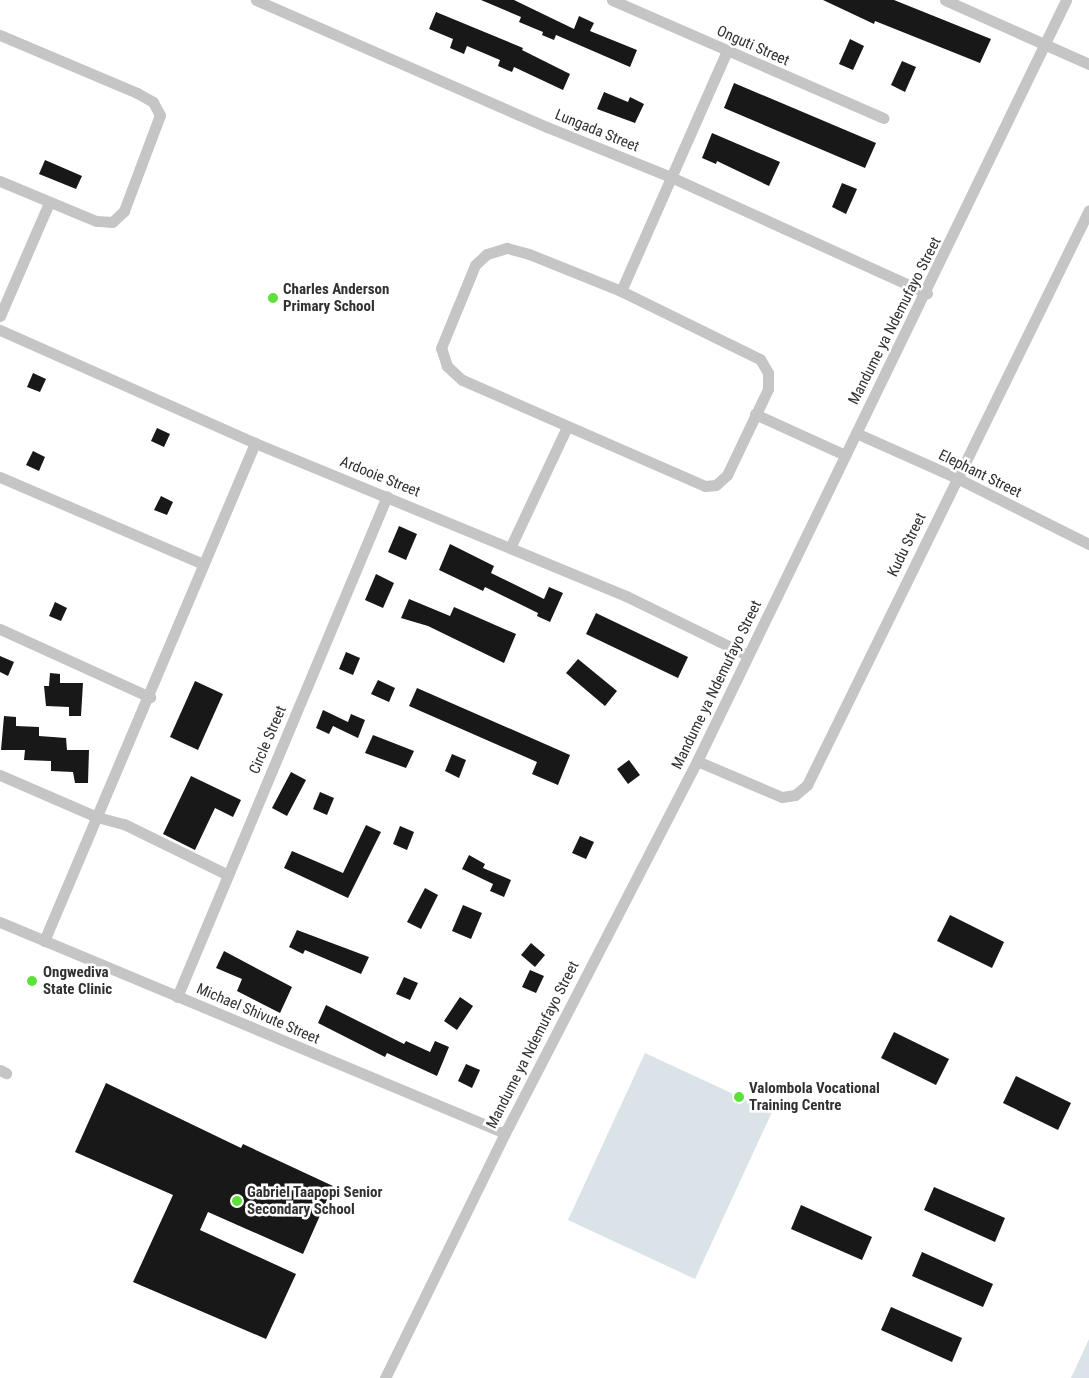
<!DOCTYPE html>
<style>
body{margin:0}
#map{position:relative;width:1089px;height:1378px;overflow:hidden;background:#fff;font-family:"Roboto Condensed",sans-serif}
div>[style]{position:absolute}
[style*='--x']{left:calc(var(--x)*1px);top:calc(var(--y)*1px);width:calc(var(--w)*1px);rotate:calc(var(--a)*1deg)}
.green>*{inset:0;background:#dae3e8}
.building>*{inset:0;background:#181818}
.street>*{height:11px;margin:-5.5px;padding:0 5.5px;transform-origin:5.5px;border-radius:5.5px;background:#c5c5c5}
.dots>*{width:14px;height:14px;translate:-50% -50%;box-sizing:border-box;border:2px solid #fff;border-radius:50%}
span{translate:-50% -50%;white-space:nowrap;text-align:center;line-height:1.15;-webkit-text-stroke:5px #fff;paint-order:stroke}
.street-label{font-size:15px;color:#313131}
.poi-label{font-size:15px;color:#313131;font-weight:700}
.left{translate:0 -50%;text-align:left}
</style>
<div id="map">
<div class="green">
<div style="clip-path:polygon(645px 1053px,772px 1112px,695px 1279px,568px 1220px)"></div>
<div style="clip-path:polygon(1089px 1339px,1089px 1378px,1071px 1378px)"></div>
</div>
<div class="building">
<div style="clip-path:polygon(481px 0,514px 0,574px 29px,579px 16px,594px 23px,590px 31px,637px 50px,630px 67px,556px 35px,554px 40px,542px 35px,543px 32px,519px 22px,521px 17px)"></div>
<div style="clip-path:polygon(823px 0,894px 0,991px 39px,980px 63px,875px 21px,874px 24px)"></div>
<div style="clip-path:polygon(436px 12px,523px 48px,522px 50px,570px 74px,563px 90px,514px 67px,512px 72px,498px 66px,500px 60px,467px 46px,464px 54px,450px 48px,453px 39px,429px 29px)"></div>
<div style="clip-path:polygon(850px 39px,864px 46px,853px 70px,839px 64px)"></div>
<div style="clip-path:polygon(902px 61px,916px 67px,905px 92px,891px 85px)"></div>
<div style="clip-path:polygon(734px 83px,876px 143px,865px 168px,724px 108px)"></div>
<div style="clip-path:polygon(604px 92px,628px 102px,630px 97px,644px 104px,635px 123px,597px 109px)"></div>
<div style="clip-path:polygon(712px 133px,780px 162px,769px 186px,717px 161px,716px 164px,702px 158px)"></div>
<div style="clip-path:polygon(45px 160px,82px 176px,76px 189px,39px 174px)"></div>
<div style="clip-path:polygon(842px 183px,857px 189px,846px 214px,832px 207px)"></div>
<div style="clip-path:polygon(33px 373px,46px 379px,40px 392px,27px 387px)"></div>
<div style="clip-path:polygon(157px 428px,170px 434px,164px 447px,151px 441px)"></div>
<div style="clip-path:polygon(33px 451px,45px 457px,39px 471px,26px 465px)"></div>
<div style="clip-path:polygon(161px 496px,173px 502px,167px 515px,154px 510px)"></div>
<div style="clip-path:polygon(399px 526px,417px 534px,406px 560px,388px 552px)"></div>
<div style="clip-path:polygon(450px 544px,494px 566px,491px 573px,544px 599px,549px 587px,563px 593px,550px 622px,537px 616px,538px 613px,485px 587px,483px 591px,439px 570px)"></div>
<div style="clip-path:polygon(376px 574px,394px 583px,383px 608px,365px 600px)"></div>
<div style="clip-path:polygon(409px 599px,450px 616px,454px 607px,516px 634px,504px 663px,428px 626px,401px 618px)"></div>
<div style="clip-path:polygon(55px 602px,67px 608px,61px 621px,49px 616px)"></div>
<div style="clip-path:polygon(596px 613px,688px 657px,678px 678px,586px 634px)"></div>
<div style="clip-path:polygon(346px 652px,360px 658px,353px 675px,339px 669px)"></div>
<div style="clip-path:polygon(0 656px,14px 662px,8px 676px,0 672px)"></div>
<div style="clip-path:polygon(578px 659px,617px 691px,605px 706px,566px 673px)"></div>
<div style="clip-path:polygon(50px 673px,60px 674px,60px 683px,83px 683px,81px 716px,69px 716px,69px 707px,46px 706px,44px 686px,49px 686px)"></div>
<div style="clip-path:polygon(378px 680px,395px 688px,389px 702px,371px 694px)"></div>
<div style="clip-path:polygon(195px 681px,223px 694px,198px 750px,170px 737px)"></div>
<div style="clip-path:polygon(417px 688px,570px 755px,558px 785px,532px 774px,537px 762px,409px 706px)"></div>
<div style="clip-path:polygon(323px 710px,348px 722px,351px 714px,365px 720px,358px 738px,333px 726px,329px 734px,316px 728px)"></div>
<div style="clip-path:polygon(4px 716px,16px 717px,16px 726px,39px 727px,39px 736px,66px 738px,67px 750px,89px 750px,88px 783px,75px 783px,73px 772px,51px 771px,51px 761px,24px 760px,25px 750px,1px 750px)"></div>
<div style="clip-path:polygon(373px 735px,414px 751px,406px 768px,365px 753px)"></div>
<div style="clip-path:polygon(452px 754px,466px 760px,459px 778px,445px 771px)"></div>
<div style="clip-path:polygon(629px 760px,640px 775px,628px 784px,617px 769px)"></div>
<div style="clip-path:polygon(291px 772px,306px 780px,287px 816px,272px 808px)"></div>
<div style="clip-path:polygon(191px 776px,241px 800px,233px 817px,215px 808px,195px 850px,163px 834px)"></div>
<div style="clip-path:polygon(320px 792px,334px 798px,327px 815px,313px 809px)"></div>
<div style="clip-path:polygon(366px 825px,381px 832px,348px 898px,284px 868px,292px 851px,343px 873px)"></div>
<div style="clip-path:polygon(400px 826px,414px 832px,407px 850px,393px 844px)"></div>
<div style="clip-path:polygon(580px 836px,594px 842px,586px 859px,572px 853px)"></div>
<div style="clip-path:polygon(469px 855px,485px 864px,483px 868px,511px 880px,504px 897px,490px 891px,493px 884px,462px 869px)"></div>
<div style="clip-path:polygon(425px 888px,438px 895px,421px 929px,407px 922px)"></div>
<div style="clip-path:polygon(463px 905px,482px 913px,471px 939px,452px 931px)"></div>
<div style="clip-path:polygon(950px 915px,1004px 942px,992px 968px,937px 941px)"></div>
<div style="clip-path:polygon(297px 930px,369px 957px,361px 974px,305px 950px,303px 954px,289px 947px)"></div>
<div style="clip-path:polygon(531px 943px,545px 955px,535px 967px,521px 955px)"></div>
<div style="clip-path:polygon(224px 951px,292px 987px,280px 1013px,237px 991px,242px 979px,216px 968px)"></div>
<div style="clip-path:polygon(530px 970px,544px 976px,536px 993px,522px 987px)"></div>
<div style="clip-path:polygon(404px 977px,418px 983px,410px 1000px,396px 994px)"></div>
<div style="clip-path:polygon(460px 997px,473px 1006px,457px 1030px,444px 1021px)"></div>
<div style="clip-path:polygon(326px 1005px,404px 1044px,406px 1041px,430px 1052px,435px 1041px,449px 1047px,437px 1076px,387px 1053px,385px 1057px,318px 1023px)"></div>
<div style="clip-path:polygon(894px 1032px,949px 1059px,936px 1085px,881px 1058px)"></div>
<div style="clip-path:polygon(466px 1064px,480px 1070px,472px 1088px,458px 1081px)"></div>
<div style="clip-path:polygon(1016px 1076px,1071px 1103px,1058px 1130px,1003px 1103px)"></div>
<div style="clip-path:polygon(106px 1083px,241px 1148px,243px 1144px,333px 1186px,303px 1254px,208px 1212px,200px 1230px,296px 1274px,266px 1339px,133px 1282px,173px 1195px,75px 1152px)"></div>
<div style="clip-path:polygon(934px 1187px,1005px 1218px,995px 1242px,924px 1210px)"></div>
<div style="clip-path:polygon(801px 1205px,872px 1237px,862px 1260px,791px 1229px)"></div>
<div style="clip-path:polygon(922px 1252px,993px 1284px,983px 1307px,912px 1276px)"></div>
<div style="clip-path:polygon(891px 1307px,962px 1338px,952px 1362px,881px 1330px)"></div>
</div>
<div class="street">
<div style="--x:256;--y:0;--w:318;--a:23.6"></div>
<div style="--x:547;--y:127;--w:136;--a:22"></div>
<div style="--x:673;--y:178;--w:279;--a:24.4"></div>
<div style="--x:612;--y:0;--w:296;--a:23.5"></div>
<div style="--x:945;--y:0;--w:158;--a:24"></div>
<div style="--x:0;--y:35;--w:149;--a:22.9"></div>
<div style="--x:137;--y:93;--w:18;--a:29"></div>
<div style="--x:153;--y:102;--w:15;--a:62"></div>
<div style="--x:160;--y:115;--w:103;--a:110.6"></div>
<div style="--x:124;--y:211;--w:16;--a:137"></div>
<div style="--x:112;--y:222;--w:16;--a:-176"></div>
<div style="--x:96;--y:221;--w:104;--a:-157.4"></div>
<div style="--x:507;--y:248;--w:23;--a:15"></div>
<div style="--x:529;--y:254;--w:99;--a:21.9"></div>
<div style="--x:621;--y:291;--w:155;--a:26.1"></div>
<div style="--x:760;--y:359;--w:16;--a:60"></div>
<div style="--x:768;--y:373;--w:16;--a:90"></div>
<div style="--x:768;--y:389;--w:95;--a:115.5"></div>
<div style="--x:727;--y:475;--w:15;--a:138"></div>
<div style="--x:716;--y:485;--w:11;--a:175"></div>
<div style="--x:705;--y:486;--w:265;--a:-156.4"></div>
<div style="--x:462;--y:380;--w:21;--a:-137"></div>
<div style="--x:447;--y:366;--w:19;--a:-108"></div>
<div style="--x:441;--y:348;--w:90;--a:-67.7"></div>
<div style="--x:475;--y:265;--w:16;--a:-43"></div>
<div style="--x:487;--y:254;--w:21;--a:-17"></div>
<div style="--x:621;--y:291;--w:262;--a:-66.2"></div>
<div style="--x:0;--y:316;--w:123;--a:-66.6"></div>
<div style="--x:0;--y:330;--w:279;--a:23.9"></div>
<div style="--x:255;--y:443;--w:401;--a:22.4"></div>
<div style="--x:626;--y:596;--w:135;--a:26"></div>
<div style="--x:755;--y:414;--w:99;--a:24.5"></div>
<div style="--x:856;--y:433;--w:111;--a:24"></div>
<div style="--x:957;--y:478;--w:148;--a:26.6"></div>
<div style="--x:0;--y:477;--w:221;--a:23.2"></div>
<div style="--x:510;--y:548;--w:134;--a:-64.8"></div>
<div style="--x:0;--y:629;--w:165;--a:24.4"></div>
<div style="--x:697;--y:761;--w:92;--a:23"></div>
<div style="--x:782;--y:797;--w:13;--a:-9"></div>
<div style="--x:795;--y:795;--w:16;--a:-40"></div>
<div style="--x:807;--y:785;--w:640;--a:-63.88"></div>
<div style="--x:0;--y:775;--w:106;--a:23.4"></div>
<div style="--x:97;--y:817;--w:28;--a:15"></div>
<div style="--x:124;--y:824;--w:116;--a:26.1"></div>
<div style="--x:0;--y:922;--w:547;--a:22.68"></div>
<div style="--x:44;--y:941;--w:541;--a:-67.04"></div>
<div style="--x:177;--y:997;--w:543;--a:-67.26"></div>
<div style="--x:0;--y:1070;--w:7;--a:27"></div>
<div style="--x:385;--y:1378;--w:273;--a:-63.9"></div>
<div style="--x:505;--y:1133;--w:419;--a:-62.7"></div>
<div style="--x:697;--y:761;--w:846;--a:-64.13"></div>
</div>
<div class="dots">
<div style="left:273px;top:298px;background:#5ce13b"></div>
<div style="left:32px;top:981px;background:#5ce13b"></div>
<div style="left:739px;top:1097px;background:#5ce13b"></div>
<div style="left:237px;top:1201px;background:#5ce13b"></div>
</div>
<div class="street-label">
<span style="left:753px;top:46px;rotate:24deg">Onguti Street</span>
<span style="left:597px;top:131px;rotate:22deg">Lungada Street</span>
<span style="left:895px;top:321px;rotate:-63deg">Mandume ya Ndemufayo Street</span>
<span style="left:980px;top:474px;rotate:26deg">Elephant Street</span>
<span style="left:380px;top:477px;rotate:22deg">Ardooie Street</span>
<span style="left:907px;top:545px;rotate:-64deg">Kudu Street</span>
<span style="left:717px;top:685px;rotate:-64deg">Mandume ya Ndemufayo Street</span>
<span style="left:268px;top:740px;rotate:-67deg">Circle Street</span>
<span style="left:258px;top:1014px;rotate:23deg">Michael Shivute Street</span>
<span style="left:533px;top:1045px;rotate:-63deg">Mandume ya Ndemufayo Street</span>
</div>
<div class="poi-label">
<span class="left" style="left:283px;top:298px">Charles Anderson<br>Primary School</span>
<span class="left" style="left:43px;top:981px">Ongwediva<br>State Clinic</span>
<span class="left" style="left:749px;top:1097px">Valombola Vocational<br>Training Centre</span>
<span class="left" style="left:247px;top:1201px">Gabriel Taapopi Senior<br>Secondary School</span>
</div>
</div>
